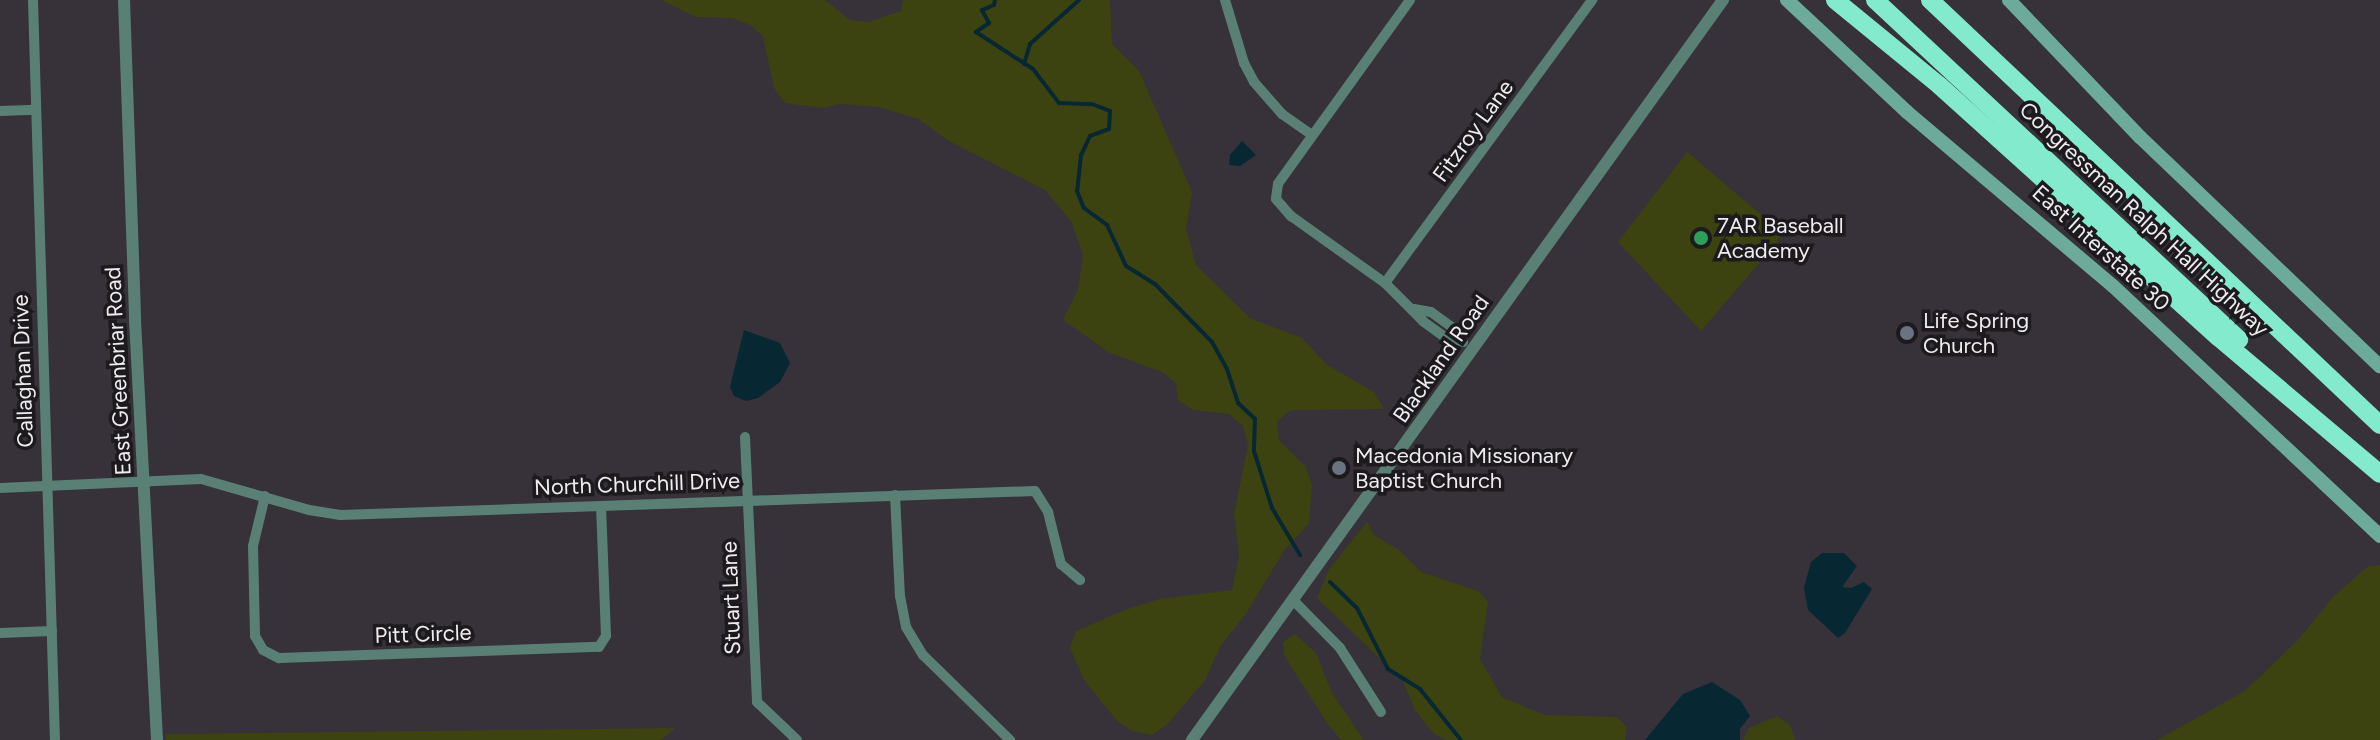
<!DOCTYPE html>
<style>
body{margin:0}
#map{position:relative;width:2380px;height:740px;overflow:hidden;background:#373139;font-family:Figtree,sans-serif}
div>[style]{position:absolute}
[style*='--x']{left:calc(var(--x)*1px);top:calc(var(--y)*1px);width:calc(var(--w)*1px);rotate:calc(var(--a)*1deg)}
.green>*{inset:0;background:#3c4311}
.water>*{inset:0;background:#072832}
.stream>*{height:4px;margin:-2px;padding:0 2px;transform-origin:2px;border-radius:2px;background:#072832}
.minor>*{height:10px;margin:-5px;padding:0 5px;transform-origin:5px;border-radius:5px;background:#5a8075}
.tertiary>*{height:12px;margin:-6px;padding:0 6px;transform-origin:6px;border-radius:6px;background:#5a8075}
.secondary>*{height:14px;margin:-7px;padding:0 7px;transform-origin:7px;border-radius:7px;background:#6cab99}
.motorway>*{height:18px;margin:-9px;padding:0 9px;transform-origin:9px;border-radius:9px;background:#84eace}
.dots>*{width:22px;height:22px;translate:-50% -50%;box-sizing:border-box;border:4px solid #1d1a1e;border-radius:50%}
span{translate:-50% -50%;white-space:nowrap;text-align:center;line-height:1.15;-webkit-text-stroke:7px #1d1a1e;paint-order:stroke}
.street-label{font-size:22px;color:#efebf0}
.poi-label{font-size:22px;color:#efebf0}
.left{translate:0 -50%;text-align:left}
</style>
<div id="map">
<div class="green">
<div style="clip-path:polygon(661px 0,825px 0,850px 20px,868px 22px,901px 11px,903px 0,1110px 0,1112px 44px,1139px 71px,1192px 192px,1186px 229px,1196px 265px,1250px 318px,1302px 338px,1327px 365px,1374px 392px,1384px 409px,1291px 410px,1277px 421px,1279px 440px,1306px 467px,1312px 485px,1309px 523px,1284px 551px,1245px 615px,1221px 645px,1205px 680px,1168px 724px,1152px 735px,1133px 731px,1118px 722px,1084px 680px,1070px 648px,1076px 631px,1125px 610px,1159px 599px,1232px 590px,1239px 556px,1234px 514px,1248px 445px,1243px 426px,1229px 414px,1193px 410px,1178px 400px,1176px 383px,1162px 372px,1110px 353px,1063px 320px,1078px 289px,1083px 255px,1071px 221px,1045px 190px,947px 140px,919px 119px,878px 107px,840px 104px,822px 108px,785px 103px,774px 88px,763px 36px,750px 25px,732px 18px,696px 17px)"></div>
<div style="clip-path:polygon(1687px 152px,1784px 234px,1701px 331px,1618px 242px)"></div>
<div style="clip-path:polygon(1367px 522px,1374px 535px,1399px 550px,1421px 572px,1478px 591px,1488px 602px,1480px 659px,1502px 697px,1544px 715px,1617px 717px,1627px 727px,1625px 740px,1446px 740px,1434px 734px,1415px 710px,1403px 681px,1317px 598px,1329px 569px)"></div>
<div style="clip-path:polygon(2380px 565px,2380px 740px,2157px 740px,2245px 691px,2299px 639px,2333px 597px,2367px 567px)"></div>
<div style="clip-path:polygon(1295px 634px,1316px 653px,1332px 693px,1364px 740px,1341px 740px,1327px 723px,1284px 655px,1283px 642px)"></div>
<div style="clip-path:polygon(1777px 716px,1790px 725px,1795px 740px,1743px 740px,1749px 728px)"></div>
<div style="clip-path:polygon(675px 728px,661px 740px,166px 740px,166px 734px)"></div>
</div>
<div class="water">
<div style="clip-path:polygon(1242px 141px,1256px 155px,1240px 166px,1229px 165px,1230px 155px)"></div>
<div style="clip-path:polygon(744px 330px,780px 343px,790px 363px,780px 382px,758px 398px,746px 401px,734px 396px,730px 387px)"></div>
<div style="clip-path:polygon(1822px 553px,1844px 553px,1857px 566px,1842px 587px,1851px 588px,1864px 582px,1872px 589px,1845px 633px,1838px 638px,1808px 610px,1804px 588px,1811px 562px)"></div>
<div style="clip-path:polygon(1712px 682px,1740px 700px,1750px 716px,1740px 729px,1740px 740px,1645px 740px,1683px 694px)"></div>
</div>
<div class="stream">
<div style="--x:995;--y:0;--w:5;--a:101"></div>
<div style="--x:994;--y:5;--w:13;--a:157"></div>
<div style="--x:982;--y:10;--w:15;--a:62"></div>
<div style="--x:989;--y:23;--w:16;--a:145"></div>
<div style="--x:976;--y:32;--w:68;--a:33"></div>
<div style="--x:1033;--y:69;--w:43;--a:52.6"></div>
<div style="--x:1059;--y:103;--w:33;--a:2"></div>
<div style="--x:1092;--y:104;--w:19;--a:21"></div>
<div style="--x:1110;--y:111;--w:18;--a:93"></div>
<div style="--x:1109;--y:129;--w:20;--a:160"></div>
<div style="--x:1090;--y:136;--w:21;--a:115"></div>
<div style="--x:1081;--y:155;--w:36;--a:96"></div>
<div style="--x:1077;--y:191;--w:18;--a:68"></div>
<div style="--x:1084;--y:208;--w:29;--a:36"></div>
<div style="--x:1107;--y:225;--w:45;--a:65.1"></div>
<div style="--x:1126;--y:266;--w:34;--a:32"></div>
<div style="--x:1155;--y:284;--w:81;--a:45.5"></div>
<div style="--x:1212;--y:342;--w:31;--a:61"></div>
<div style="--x:1227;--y:369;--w:36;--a:72"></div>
<div style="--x:1238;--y:403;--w:23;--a:43"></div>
<div style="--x:1255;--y:419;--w:32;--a:92"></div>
<div style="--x:1254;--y:451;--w:60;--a:72.5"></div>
<div style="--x:1272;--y:508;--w:55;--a:59.2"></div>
<div style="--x:1024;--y:64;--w:21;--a:-73"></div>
<div style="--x:1030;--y:44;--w:66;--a:-41.9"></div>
<div style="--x:1330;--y:582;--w:37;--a:44"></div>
<div style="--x:1357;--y:608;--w:68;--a:63.1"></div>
<div style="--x:1388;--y:669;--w:38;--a:32"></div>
<div style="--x:1420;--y:689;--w:65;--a:51.2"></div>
</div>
<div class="minor">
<div style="--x:33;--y:0;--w:740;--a:88.3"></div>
<div style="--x:1225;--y:0;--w:66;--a:73.2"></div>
<div style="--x:1244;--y:63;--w:21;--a:62"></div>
<div style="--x:1254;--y:82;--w:43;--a:48.8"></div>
<div style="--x:1282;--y:114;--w:37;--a:35"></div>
<div style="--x:1410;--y:0;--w:226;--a:125.7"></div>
<div style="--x:1278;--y:184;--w:15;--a:98"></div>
<div style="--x:1276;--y:199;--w:23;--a:49"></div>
<div style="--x:1291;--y:216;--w:115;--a:35.5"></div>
<div style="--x:1385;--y:283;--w:55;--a:45"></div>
<div style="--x:1424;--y:322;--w:27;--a:36"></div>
<div style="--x:1446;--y:338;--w:15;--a:11"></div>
<div style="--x:0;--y:111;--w:36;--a:-2"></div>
<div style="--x:1385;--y:283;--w:351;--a:-53.8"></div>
<div style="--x:1414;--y:309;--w:17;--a:10"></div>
<div style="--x:1431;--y:312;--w:29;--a:36"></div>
<div style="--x:1454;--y:329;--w:16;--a:55"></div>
<div style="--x:745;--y:437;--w:265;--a:87.4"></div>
<div style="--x:757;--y:702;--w:55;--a:43.5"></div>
<div style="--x:0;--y:488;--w:201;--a:-2.6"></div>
<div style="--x:201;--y:479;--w:112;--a:16"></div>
<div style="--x:309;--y:510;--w:32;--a:9"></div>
<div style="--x:341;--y:515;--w:694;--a:-1.98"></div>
<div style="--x:1035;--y:491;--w:25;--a:58"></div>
<div style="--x:1048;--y:512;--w:54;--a:76"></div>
<div style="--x:1061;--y:564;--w:25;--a:40"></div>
<div style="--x:895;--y:495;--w:101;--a:87.2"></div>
<div style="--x:900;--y:596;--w:32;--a:79"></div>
<div style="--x:906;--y:627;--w:33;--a:59"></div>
<div style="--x:923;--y:655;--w:122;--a:44.3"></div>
<div style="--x:265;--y:496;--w:51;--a:103.5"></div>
<div style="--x:253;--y:546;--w:90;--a:88.7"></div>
<div style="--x:255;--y:636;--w:16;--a:60"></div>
<div style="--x:263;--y:650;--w:18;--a:27"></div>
<div style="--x:279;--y:658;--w:320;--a:-2"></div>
<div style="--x:599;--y:647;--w:13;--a:-58"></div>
<div style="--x:606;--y:636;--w:130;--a:-92.2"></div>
<div style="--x:1293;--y:600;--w:67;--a:45.6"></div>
<div style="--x:1340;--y:648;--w:76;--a:57.4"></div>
<div style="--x:0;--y:633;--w:52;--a:-2.2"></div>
</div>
<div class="tertiary">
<div style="--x:124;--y:0;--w:320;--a:88"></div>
<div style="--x:135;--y:320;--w:421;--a:87"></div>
<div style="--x:1192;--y:740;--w:911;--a:-54.34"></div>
</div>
<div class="secondary">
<div style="--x:1787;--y:0;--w:164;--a:43"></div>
<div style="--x:1907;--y:112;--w:270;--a:40.2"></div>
<div style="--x:2113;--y:286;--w:366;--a:43.1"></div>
<div style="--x:2009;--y:0;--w:190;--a:46.3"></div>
<div style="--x:2140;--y:137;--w:332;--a:43.7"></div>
</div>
<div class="motorway">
<div style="--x:1835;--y:0;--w:136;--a:39.3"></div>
<div style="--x:1940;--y:86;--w:375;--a:42.1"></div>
<div style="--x:2218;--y:337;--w:212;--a:40.2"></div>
<div style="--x:1875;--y:0;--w:498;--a:43"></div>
<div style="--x:1930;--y:0;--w:619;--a:43.36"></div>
</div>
<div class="dots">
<div style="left:1701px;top:238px;background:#2e9e5b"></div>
<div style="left:1907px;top:333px;background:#6b7280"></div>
<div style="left:1339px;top:468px;background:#6b7280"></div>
</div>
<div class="street-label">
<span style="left:1473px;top:131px;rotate:-54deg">Fitzroy Lane</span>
<span style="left:2144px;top:219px;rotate:43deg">Congressman Ralph Hall Highway</span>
<span style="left:2101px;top:248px;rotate:42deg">East Interstate 30</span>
<span style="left:1441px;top:359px;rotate:-55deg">Blackland Road</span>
<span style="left:23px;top:371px;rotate:-92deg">Callaghan Drive</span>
<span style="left:118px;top:371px;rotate:-93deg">East Greenbriar Road</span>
<span style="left:637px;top:484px;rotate:-2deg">North Churchill Drive</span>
<span style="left:731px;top:598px;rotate:-92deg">Stuart Lane</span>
<span style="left:423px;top:634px;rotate:-2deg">Pitt Circle</span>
</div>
<div class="poi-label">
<span class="left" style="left:1717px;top:238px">7AR Baseball<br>Academy</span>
<span class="left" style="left:1923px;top:333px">Life Spring<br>Church</span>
<span class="left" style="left:1355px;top:468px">Macedonia Missionary<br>Baptist Church</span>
</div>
</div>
